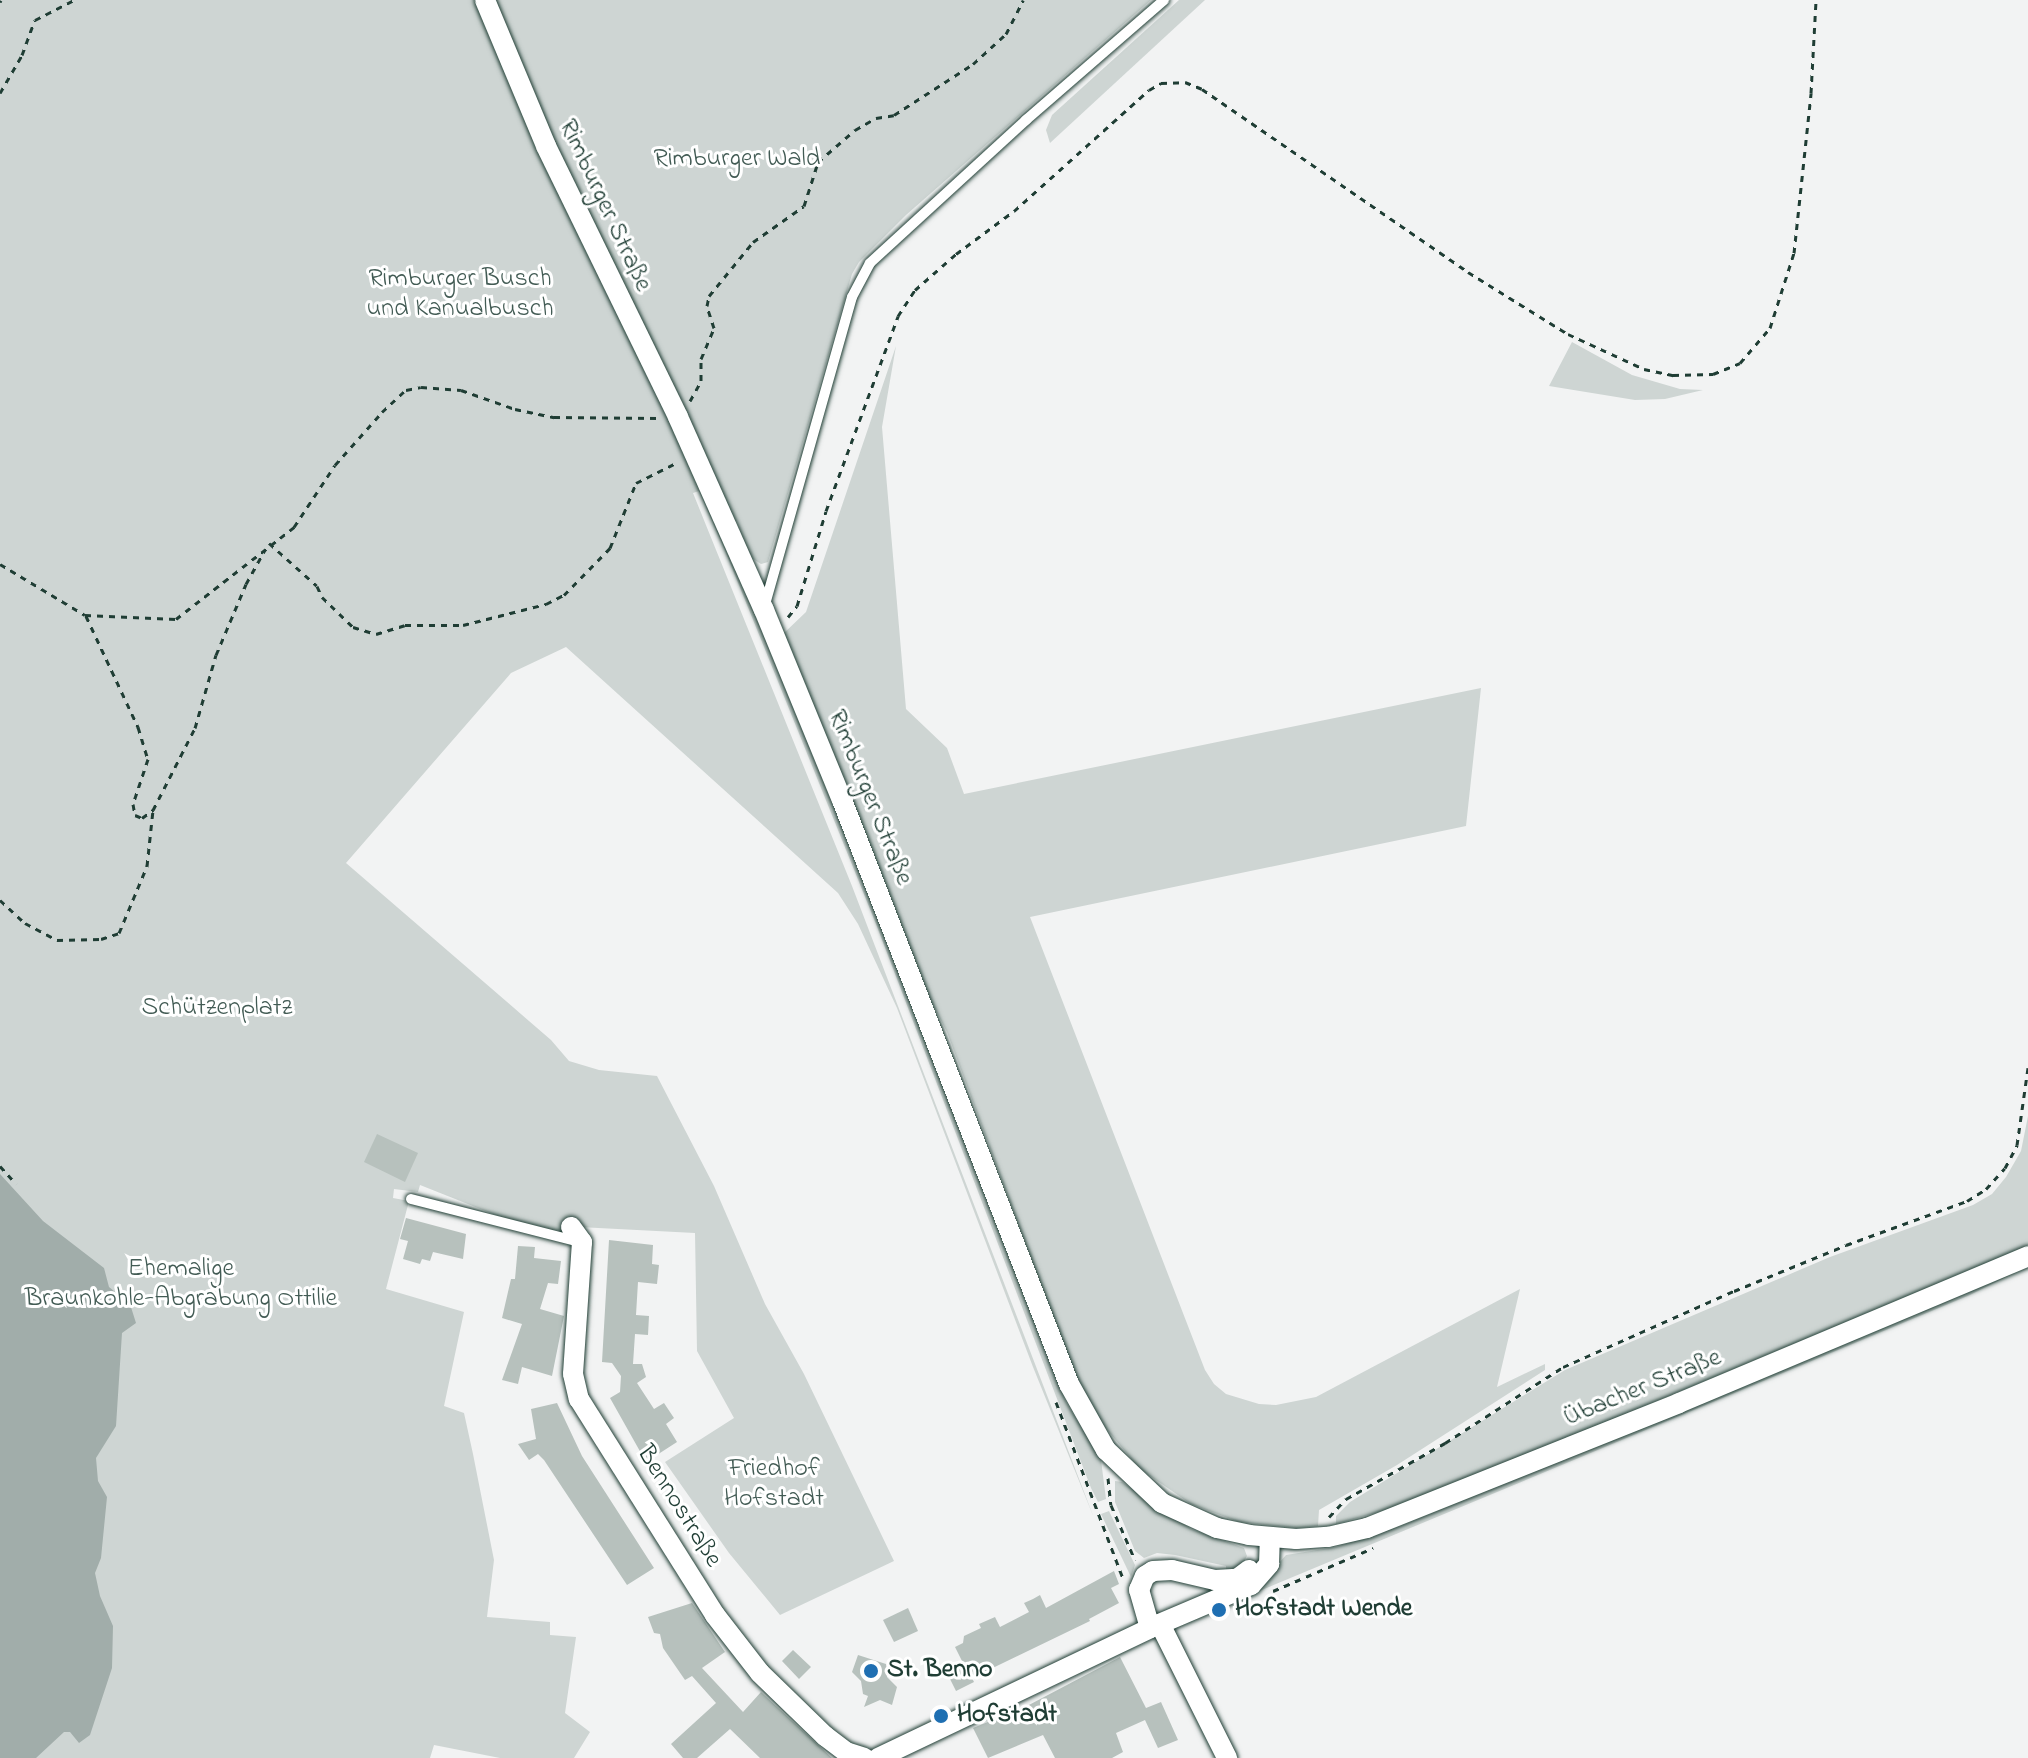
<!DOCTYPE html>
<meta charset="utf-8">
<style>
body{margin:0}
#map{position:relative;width:2028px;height:1758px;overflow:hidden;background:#f2f3f3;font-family:"Indie Flower",sans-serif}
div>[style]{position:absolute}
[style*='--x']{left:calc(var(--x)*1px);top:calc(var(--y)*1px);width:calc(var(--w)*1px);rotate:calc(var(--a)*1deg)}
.green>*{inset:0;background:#ced5d3}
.water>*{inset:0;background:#a1adaa}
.building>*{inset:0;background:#b7c1bd}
.path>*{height:3px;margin-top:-1.5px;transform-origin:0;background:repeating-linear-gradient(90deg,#1f3d34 0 6px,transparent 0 12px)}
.roads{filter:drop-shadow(0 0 2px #1f3d34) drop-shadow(0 0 2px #1f3d34)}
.service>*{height:10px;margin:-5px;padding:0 5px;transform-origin:5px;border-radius:5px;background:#fff}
.minor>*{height:20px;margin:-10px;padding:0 10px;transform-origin:10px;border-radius:10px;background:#fff}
.dots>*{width:22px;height:22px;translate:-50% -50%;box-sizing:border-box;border:4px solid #fff;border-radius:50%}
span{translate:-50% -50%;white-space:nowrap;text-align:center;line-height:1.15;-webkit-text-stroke:6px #fff;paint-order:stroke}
.park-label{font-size:26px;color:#425b54}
.street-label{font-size:26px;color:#1f3d34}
.poi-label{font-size:26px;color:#1f3d34;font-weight:700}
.left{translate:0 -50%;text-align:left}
</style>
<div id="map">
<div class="green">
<div style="clip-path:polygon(0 0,1151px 0,906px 215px,859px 262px,852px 274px,768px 562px,761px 564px,750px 557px,737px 522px,709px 498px,804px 729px,1066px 1402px,1101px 1460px,1106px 1499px,1098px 1502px,1091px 1488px,876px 924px,724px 548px,699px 491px,693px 493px,852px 886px,1094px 1518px,1033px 1367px,897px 1008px,858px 924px,838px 893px,566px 647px,511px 673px,346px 863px,551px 1040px,569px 1061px,599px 1070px,657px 1076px,714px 1186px,765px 1304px,804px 1374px,894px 1561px,780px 1615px,729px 1553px,665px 1462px,734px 1418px,697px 1351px,695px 1233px,579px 1227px,551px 1231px,498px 1216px,420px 1185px,418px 1192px,394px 1189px,393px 1198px,409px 1201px,386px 1289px,464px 1312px,444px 1406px,464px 1413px,473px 1454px,494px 1560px,487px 1617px,550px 1622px,550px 1635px,576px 1637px,565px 1713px,590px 1732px,574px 1758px,500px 1758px,434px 1745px,430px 1758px,0 1758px)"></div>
<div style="clip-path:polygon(1179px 0,1205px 0,1050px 143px,1046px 130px,1052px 115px)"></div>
<div style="clip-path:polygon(1572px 342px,1632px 375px,1680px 389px,1703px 390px,1665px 399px,1635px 400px,1549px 386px)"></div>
<div style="clip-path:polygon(896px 346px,882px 427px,906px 709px,947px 748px,964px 794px,1481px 688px,1466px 826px,1030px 917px,1205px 1370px,1214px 1384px,1226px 1394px,1259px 1404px,1276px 1405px,1316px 1397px,1520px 1289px,1497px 1387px,1545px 1364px,1545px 1370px,1397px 1465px,1319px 1510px,1318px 1526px,1297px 1528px,1239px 1522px,1191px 1504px,1140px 1469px,1099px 1420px,1076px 1379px,947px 1032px,932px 1003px,783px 634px,806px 612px)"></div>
<div style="clip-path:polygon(2028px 1116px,2028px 1246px,1414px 1502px,1336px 1524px,1336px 1516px,1350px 1502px,1565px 1370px,1830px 1257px,1973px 1205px,1992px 1194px,2006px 1177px,2021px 1151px)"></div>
<div style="clip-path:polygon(2026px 1267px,1970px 1295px,1252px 1594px,1286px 1555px,1336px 1547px,1401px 1526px)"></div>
<div style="clip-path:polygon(1115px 1481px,1122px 1482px,1191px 1529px,1244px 1548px,1247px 1556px,1242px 1565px,1226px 1571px,1226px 1566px,1175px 1555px,1157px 1553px,1144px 1558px,1135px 1551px,1115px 1502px)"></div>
<div style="clip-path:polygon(1109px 1511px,1135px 1565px,1131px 1577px,1101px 1514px)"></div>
</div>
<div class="water">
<div style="clip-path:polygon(0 1174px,43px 1221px,104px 1268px,109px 1287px,130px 1304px,136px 1323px,122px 1333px,116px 1426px,96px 1458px,98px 1481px,107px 1497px,101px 1558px,95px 1573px,100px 1596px,113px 1626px,112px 1668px,90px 1735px,79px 1743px,70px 1732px,64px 1732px,36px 1758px,0 1758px)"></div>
</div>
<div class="building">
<div style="clip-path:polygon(377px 1134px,418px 1153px,405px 1182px,364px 1162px)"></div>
<div style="clip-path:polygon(406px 1218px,466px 1234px,463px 1259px,433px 1252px,430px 1261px,422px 1259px,420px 1264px,403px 1259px,408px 1241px,400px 1239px)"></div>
<div style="clip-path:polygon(609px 1240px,653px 1245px,652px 1264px,659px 1265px,657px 1284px,638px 1282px,636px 1315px,649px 1316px,648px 1335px,635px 1334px,633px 1364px,642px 1364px,646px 1377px,637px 1383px,654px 1409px,664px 1403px,674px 1418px,666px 1424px,677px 1442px,646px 1462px,610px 1398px,620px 1392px,621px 1376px,612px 1363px,602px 1362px)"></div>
<div style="clip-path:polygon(518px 1246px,535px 1247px,534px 1258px,561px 1261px,558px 1284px,548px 1283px,540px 1309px,564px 1316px,552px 1376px,522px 1367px,518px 1384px,502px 1380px,522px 1324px,502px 1318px,511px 1279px,515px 1279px)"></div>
<div style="clip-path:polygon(557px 1403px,582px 1456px,654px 1568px,627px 1585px,544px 1460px,538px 1454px,529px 1460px,518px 1444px,536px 1439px,531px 1409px)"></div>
<div style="clip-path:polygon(1114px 1571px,1119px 1584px,1111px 1588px,1119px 1603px,1089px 1619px,1090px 1621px,972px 1678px,974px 1682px,956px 1691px,947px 1673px,964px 1665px,955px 1647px,963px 1643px,964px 1636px,981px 1628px,979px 1624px,995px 1617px,1000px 1627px,1029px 1612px,1024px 1603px,1033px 1599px,1040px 1595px,1046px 1608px)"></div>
<div style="clip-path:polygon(692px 1603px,725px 1652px,702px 1668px,743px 1712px,761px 1692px,832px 1758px,760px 1758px,730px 1729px,697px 1758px,683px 1758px,671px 1744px,716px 1703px,692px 1676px,685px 1680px,663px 1648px,660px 1634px,654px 1633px,648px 1617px)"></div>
<div style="clip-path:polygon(908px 1608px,918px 1631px,894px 1642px,883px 1620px)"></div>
<div style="clip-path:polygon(793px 1650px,811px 1667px,799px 1679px,782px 1661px)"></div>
<div style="clip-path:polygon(858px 1655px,886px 1664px,887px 1677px,897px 1687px,892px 1705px,880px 1700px,864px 1707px,868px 1696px,863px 1694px,861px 1681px,852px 1672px)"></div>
<div style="clip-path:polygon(1120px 1657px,1146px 1708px,1161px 1702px,1178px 1740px,1158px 1748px,1145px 1720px,1116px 1733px,1123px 1752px,1112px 1758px,1055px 1758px,1043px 1735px,988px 1758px,973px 1728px,1027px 1706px)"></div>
</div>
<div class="path">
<div style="--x:0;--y:2;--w:2;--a:-63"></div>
<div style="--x:0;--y:93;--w:44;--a:-59.9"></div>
<div style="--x:22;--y:55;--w:37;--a:-70"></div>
<div style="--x:35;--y:20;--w:44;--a:-27.1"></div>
<div style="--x:690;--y:401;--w:23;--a:-61"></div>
<div style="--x:701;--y:381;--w:22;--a:-90"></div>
<div style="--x:701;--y:359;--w:34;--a:-67"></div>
<div style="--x:714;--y:328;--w:23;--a:-108"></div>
<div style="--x:707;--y:306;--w:10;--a:-79"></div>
<div style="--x:709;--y:296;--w:70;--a:-50.8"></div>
<div style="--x:753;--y:242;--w:62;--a:-35.2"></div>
<div style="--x:804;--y:206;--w:46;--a:-72.3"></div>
<div style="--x:818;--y:162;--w:49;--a:-40.9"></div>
<div style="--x:855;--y:130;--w:24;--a:-30"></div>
<div style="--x:876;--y:118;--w:18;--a:-9"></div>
<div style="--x:894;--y:115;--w:94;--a:-32.8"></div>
<div style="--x:973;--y:64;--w:45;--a:-42.3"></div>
<div style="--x:1006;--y:34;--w:38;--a:-63"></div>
<div style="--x:269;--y:543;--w:64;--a:41.9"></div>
<div style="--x:317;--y:586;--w:12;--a:66"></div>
<div style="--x:322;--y:597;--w:43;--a:44.1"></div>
<div style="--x:353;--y:627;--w:24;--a:17"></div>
<div style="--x:376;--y:634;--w:30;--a:-17"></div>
<div style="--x:405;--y:625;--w:58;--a:0"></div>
<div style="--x:463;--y:625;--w:86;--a:-14.2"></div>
<div style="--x:546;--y:604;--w:20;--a:-27"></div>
<div style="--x:564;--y:595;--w:66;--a:-45.6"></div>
<div style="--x:610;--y:548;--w:70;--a:-68.2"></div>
<div style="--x:636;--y:483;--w:45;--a:-26.6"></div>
<div style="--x:0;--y:564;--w:99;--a:31"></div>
<div style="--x:85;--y:615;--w:91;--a:2.5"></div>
<div style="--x:176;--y:619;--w:150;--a:-37.9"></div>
<div style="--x:294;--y:527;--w:74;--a:-56.5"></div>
<div style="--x:335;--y:465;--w:71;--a:-48.4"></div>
<div style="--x:382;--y:412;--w:33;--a:-43"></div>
<div style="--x:406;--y:390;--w:15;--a:-11"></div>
<div style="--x:421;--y:387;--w:40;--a:4.3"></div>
<div style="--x:461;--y:390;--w:57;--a:19.4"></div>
<div style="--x:515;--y:409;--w:40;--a:12"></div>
<div style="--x:554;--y:417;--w:104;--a:0.6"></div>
<div style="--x:86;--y:616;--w:123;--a:64.9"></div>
<div style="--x:138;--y:727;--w:34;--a:73"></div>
<div style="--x:148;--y:759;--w:47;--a:108.4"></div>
<div style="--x:133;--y:804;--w:11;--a:80"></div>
<div style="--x:135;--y:815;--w:8;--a:23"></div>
<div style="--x:142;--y:818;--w:14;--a:-36"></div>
<div style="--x:788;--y:617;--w:14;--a:-51"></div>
<div style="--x:797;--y:606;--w:99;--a:-73"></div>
<div style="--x:826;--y:511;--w:208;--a:-69.7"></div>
<div style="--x:898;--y:316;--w:31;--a:-57"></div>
<div style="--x:915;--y:290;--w:55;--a:-41.3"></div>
<div style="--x:956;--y:254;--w:72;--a:-36.6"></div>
<div style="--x:1014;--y:211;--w:181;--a:-41.9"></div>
<div style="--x:1149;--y:90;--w:14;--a:-30"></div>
<div style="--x:1161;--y:83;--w:24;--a:-2"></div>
<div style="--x:1185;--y:82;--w:18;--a:22"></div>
<div style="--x:1202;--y:89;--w:323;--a:34.5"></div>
<div style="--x:1468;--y:272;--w:118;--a:31.8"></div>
<div style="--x:1568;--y:334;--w:84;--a:24.7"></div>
<div style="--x:1644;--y:369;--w:30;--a:12"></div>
<div style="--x:1673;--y:375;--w:40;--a:-1.4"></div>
<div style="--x:1713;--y:374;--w:29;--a:-22"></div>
<div style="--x:1740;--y:363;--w:46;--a:-49.4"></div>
<div style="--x:1770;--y:328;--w:79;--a:-72.3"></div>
<div style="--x:1794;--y:253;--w:161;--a:-83.9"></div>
<div style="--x:1811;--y:93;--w:93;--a:-86.9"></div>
<div style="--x:0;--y:900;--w:34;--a:43"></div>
<div style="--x:25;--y:923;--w:36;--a:28"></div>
<div style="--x:57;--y:940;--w:44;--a:-1.3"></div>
<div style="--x:101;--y:939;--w:19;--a:-18"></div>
<div style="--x:119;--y:933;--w:73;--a:-67.3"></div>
<div style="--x:147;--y:866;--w:56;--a:-83.9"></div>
<div style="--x:153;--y:810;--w:92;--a:-62.9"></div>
<div style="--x:195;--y:728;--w:76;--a:-74"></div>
<div style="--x:216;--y:655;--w:77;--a:-67.1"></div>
<div style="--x:246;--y:584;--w:39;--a:-61"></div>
<div style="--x:0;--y:1166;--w:24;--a:48"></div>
<div style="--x:1056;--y:1402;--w:188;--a:69.2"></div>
<div style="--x:1108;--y:1478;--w:27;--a:84"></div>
<div style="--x:1111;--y:1505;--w:60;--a:66.4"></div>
<div style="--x:1329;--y:1517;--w:25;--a:-47"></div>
<div style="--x:1346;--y:1499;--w:114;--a:-29.5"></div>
<div style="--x:1445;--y:1443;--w:140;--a:-32.8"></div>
<div style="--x:1563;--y:1367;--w:187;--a:-24"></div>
<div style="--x:1734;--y:1291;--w:121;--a:-22.3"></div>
<div style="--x:1846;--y:1245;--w:129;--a:-20"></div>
<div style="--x:1967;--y:1201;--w:22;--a:-32"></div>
<div style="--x:1986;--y:1189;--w:28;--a:-48"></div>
<div style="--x:2005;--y:1168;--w:26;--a:-62"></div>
<div style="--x:2017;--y:1145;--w:78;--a:-81.9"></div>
<div style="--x:1273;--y:1591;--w:109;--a:-23.3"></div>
</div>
<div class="roads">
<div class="service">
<div style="--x:764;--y:608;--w:323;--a:-74.2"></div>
<div style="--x:852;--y:297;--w:38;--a:-62"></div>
<div style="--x:870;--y:263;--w:212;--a:-42.5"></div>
<div style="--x:1026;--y:120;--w:183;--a:-41"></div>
<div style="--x:411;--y:1199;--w:174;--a:14.3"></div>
</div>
<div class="minor">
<div style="--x:485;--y:0;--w:158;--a:67.3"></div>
<div style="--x:546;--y:146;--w:301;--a:64"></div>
<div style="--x:678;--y:417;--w:211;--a:66"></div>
<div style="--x:764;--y:610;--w:205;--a:67.7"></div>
<div style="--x:842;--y:800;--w:627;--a:68.76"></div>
<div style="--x:1069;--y:1384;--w:76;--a:60.7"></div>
<div style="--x:1106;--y:1450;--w:77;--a:43.4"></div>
<div style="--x:1162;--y:1503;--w:60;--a:24.4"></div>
<div style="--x:1217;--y:1528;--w:33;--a:12"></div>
<div style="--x:1249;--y:1535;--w:47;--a:4.9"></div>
<div style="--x:1296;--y:1539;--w:32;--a:-4"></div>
<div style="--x:1328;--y:1537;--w:40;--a:-13"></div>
<div style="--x:1367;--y:1528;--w:336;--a:-21.8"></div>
<div style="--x:1679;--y:1403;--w:379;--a:-22.8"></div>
<div style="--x:571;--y:1227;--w:19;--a:54"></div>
<div style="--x:582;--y:1242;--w:132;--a:93.9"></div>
<div style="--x:573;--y:1374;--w:26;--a:77"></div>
<div style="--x:579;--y:1399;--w:255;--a:57.8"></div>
<div style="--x:715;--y:1615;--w:73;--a:52.2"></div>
<div style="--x:760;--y:1673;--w:91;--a:44.1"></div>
<div style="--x:825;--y:1736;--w:26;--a:37"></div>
<div style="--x:846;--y:1752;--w:19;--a:18"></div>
<div style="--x:1160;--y:1624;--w:150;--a:63.4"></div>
<div style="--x:1150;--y:1628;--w:40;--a:-106"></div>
<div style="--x:1139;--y:1590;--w:15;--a:-67"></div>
<div style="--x:1145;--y:1576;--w:9;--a:-32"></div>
<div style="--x:1153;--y:1571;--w:19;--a:-3"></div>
<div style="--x:1172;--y:1570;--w:44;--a:13.1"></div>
<div style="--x:1215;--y:1580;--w:22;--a:-3"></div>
<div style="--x:1237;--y:1579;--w:15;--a:-37"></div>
<div style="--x:878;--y:1758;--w:301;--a:-25.5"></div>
<div style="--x:1150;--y:1628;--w:110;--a:-23.1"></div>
<div style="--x:1251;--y:1585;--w:28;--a:-49"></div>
<div style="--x:1269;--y:1564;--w:27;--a:-88"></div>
</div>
</div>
<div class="dots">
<div style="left:1219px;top:1610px;background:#1f6fb2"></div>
<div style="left:871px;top:1671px;background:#1f6fb2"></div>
<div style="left:941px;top:1716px;background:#1f6fb2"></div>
</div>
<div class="park-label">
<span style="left:737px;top:160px">Rimburger Wald</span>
<span style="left:460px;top:295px">Rimburger Busch<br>und Kanualbusch</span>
<span style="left:217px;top:1009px">Schützenplatz</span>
<span style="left:181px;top:1285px">Ehemalige<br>Braunkohle-Abgrabung Ottilie</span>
<span style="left:774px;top:1485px">Friedhof<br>Hofstadt</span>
</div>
<div class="street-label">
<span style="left:604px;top:206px;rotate:65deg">Rimburger Straße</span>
<span style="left:869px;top:798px;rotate:68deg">Rimburger Straße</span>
<span style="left:1643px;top:1389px;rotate:-22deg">Übacher Straße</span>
<span style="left:678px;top:1507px;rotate:58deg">Bennostraße</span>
</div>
<div class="poi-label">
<span class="left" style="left:1235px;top:1610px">Hofstadt Wende</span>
<span class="left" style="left:887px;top:1671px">St. Benno</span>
<span class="left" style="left:957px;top:1716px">Hofstadt</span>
</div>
</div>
